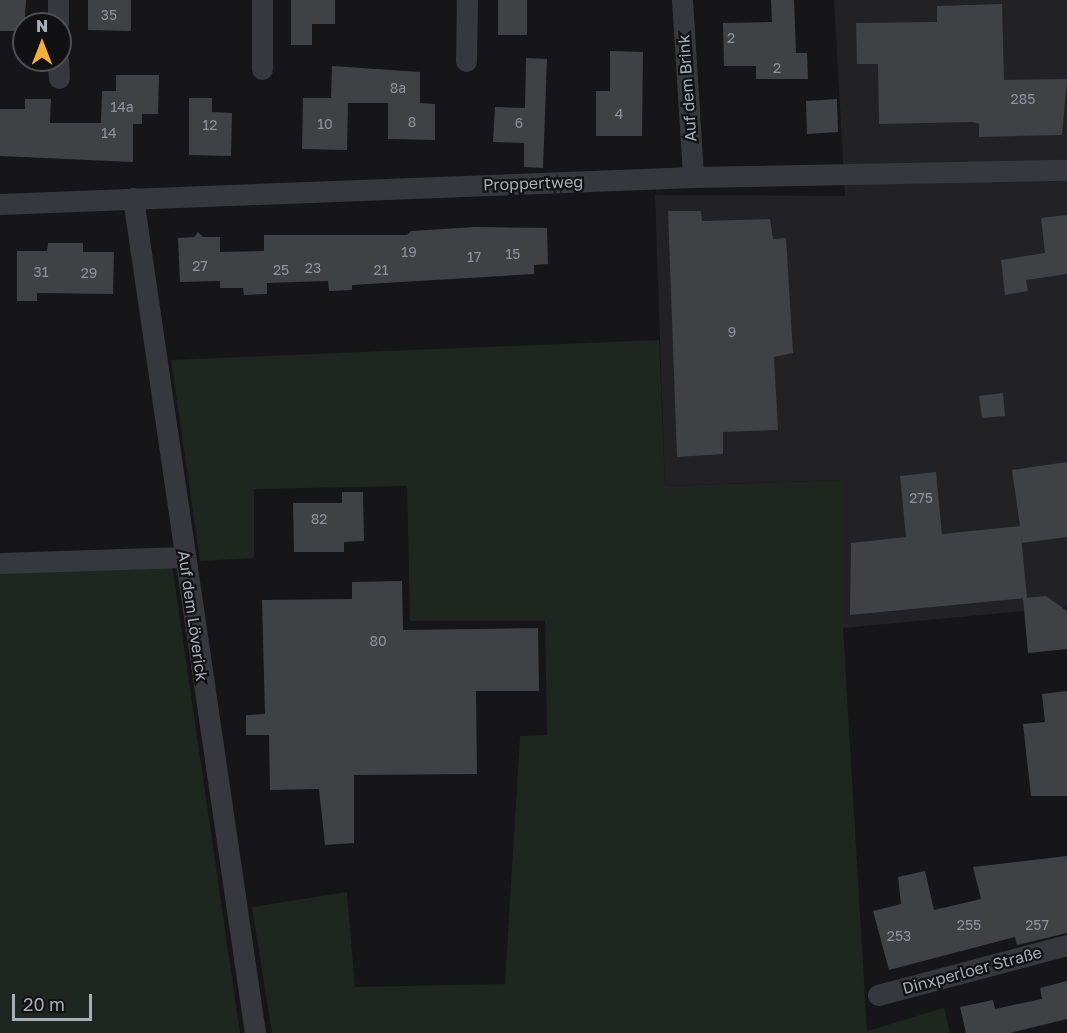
<!DOCTYPE html>
<meta charset="utf-8">
<style>
body{margin:0}
#map{position:relative;width:1067px;height:1033px;overflow:hidden;background:#161618;font-family:"Golos Text",sans-serif}
div>[style]{position:absolute}
[style*='--x']{left:calc(var(--x)*1px);top:calc(var(--y)*1px);width:calc(var(--w)*1px);rotate:calc(var(--a)*1deg)}
.built>*{inset:0;background:#222225}
.green>*{inset:0;background:#1e261f}
.building>*{inset:0;background:#404145}
.street>*{height:21px;margin:-10.5px;padding:0 10.5px;transform-origin:10.5px;border-radius:10.5px;background:#37383d}
span{translate:-50% -50%;white-space:nowrap;text-align:center;line-height:1.15;-webkit-text-stroke:4.5px #111113;paint-order:stroke}
.number-label{font-size:14px;color:#8e929b}
.number-label span{-webkit-text-stroke-width:0}
.street-label{font-size:16px;color:#a8adb8}
.north{position:absolute;left:12px;top:12px;width:60px;height:60px;box-sizing:border-box;background:#111113;border:2px solid #4d4f55;border-radius:50%;rotate:0deg;font-size:16px;font-weight:700;line-height:24px;text-align:center;color:#a8adb8}
.north::after{content:'';display:block;margin:auto;width:21px;height:27px;background:#f2b134;clip-path:polygon(50% 0,100% 100%,50% 72%,0 100%)}
.scale{position:absolute;left:12px;top:994px;width:80px;height:27px;box-sizing:border-box;border:3px solid #a8adb8;border-top:0;padding-left:8px;font-size:18px;line-height:21px;white-space:nowrap;color:#a8adb8;-webkit-text-stroke:4px #111113;paint-order:stroke}
</style>
<div id="map">
<div class="built">
<div style="clip-path:polygon(834px 0,1067px 0,1067px 607px,843px 628px,843px 480px,665px 486px,655px 195px,845px 196px)"></div>
</div>
<div class="green">
<div style="clip-path:polygon(659px 340px,665px 486px,843px 480px,843px 628px,867px 1031px,944px 1008px,950px 1033px,272px 1033px,252px 907px,347px 892px,355px 987px,505px 984px,520px 736px,547px 735px,545px 621px,410px 621px,407px 486px,254px 489px,254px 558px,200px 561px,171px 360px)"></div>
<div style="clip-path:polygon(172px 564px,240px 1033px,0 1033px,0 571px)"></div>
</div>
<div class="building">
<div style="clip-path:polygon(0 0,26px 0,24px 31px,0 31px)"></div>
<div style="clip-path:polygon(88px 0,131px 0,131px 31px,88px 30px)"></div>
<div style="clip-path:polygon(291px 0,335px 0,335px 24px,312px 24px,312px 45px,291px 45px)"></div>
<div style="clip-path:polygon(498px 0,527px 0,527px 35px,498px 35px)"></div>
<div style="clip-path:polygon(771px 0,794px 0,796px 53px,807px 53px,808px 79px,756px 79px,756px 66px,724px 66px,723px 23px,772px 22px)"></div>
<div style="clip-path:polygon(1002px 4px,1004px 80px,1067px 79px,1062px 135px,979px 137px,979px 124px,973px 122px,879px 124px,878px 64px,857px 64px,856px 23px,937px 22px,937px 6px)"></div>
<div style="clip-path:polygon(610px 51px,643px 52px,642px 136px,596px 136px,596px 91px,610px 91px)"></div>
<div style="clip-path:polygon(526px 58px,547px 59px,543px 168px,524px 167px,524px 143px,493px 142px,495px 107px,525px 108px)"></div>
<div style="clip-path:polygon(332px 66px,420px 72px,420px 103px,435px 104px,435px 140px,388px 139px,388px 103px,348px 103px,347px 150px,302px 149px,303px 98px,331px 98px)"></div>
<div style="clip-path:polygon(116px 75px,159px 75px,158px 114px,142px 114px,142px 124px,133px 124px,133px 162px,0 156px,0 109px,25px 109px,25px 99px,51px 99px,50px 123px,101px 123px,102px 91px,116px 91px)"></div>
<div style="clip-path:polygon(189px 98px,212px 98px,212px 112px,232px 113px,231px 156px,189px 155px)"></div>
<div style="clip-path:polygon(837px 99px,838px 132px,807px 134px,806px 101px)"></div>
<div style="clip-path:polygon(668px 211px,701px 211px,702px 221px,770px 219px,773px 239px,786px 238px,793px 353px,774px 357px,778px 430px,723px 432px,723px 454px,677px 457px)"></div>
<div style="clip-path:polygon(1067px 215px,1067px 274px,1026px 280px,1028px 291px,1005px 295px,1001px 260px,1045px 253px,1041px 218px)"></div>
<div style="clip-path:polygon(475px 227px,547px 228px,548px 264px,534px 265px,534px 274px,352px 285px,352px 290px,329px 291px,328px 281px,297px 282px,267px 283px,267px 294px,244px 295px,243px 288px,220px 288px,220px 281px,180px 282px,178px 238px,194px 237px,198px 232px,203px 237px,220px 237px,220px 252px,264px 251px,264px 235px,407px 235px,411px 231px)"></div>
<div style="clip-path:polygon(48px 243px,83px 243px,83px 252px,114px 252px,113px 294px,37px 293px,37px 301px,17px 301px,17px 251px,47px 251px)"></div>
<div style="clip-path:polygon(1003px 393px,1005px 416px,982px 418px,979px 396px)"></div>
<div style="clip-path:polygon(1067px 462px,1067px 537px,1022px 543px,1021px 535px,1027px 598px,850px 615px,851px 543px,906px 537px,900px 476px,936px 472px,942px 534px,1020px 526px,1012px 470px)"></div>
<div style="clip-path:polygon(342px 492px,363px 492px,364px 541px,344px 542px,344px 552px,294px 552px,293px 503px,342px 503px)"></div>
<div style="clip-path:polygon(402px 581px,403px 630px,538px 628px,539px 691px,476px 691px,477px 774px,354px 775px,354px 843px,325px 845px,319px 789px,270px 790px,269px 735px,246px 735px,246px 715px,265px 714px,262px 600px,352px 599px,352px 582px)"></div>
<div style="clip-path:polygon(1046px 596px,1067px 611px,1067px 649px,1028px 653px,1023px 598px)"></div>
<div style="clip-path:polygon(1067px 691px,1067px 796px,1031px 796px,1023px 724px,1045px 722px,1042px 694px)"></div>
<div style="clip-path:polygon(1067px 856px,1067px 933px,1017px 945px,1015px 937px,889px 970px,873px 911px,901px 904px,898px 877px,925px 871px,934px 910px,981px 899px,973px 867px)"></div>
<div style="clip-path:polygon(1067px 981px,1067px 1019px,1010px 1033px,966px 1033px,960px 1007px,993px 1000px,995px 1009px,1042px 999px,1040px 988px)"></div>
</div>
<div class="street">
<div style="--x:58;--y:0;--w:24;--a:90"></div>
<div style="--x:262;--y:0;--w:69;--a:90"></div>
<div style="--x:682;--y:0;--w:177;--a:86.4"></div>
<div style="--x:58;--y:60;--w:18;--a:87"></div>
<div style="--x:466;--y:61;--w:61;--a:-89.1"></div>
<div style="--x:133;--y:198;--w:844;--a:81.69"></div>
<div style="--x:0;--y:204;--w:694;--a:-2.23"></div>
<div style="--x:693;--y:177;--w:374;--a:-1.1"></div>
<div style="--x:0;--y:563;--w:184;--a:-1.9"></div>
<div style="--x:878;--y:995;--w:196;--a:-14.8"></div>
</div>
<div class="number-label">
<span style="left:109px;top:15px">35</span>
<span style="left:731px;top:38px">2</span>
<span style="left:777px;top:68px">2</span>
<span style="left:398px;top:88px">8a</span>
<span style="left:1023px;top:99px">285</span>
<span style="left:122px;top:107px">14a</span>
<span style="left:619px;top:114px">4</span>
<span style="left:412px;top:122px">8</span>
<span style="left:519px;top:123px">6</span>
<span style="left:325px;top:124px">10</span>
<span style="left:210px;top:125px">12</span>
<span style="left:109px;top:133px">14</span>
<span style="left:409px;top:252px">19</span>
<span style="left:513px;top:254px">15</span>
<span style="left:474px;top:257px">17</span>
<span style="left:200px;top:266px">27</span>
<span style="left:313px;top:268px">23</span>
<span style="left:281px;top:270px">25</span>
<span style="left:381px;top:270px">21</span>
<span style="left:41px;top:272px">31</span>
<span style="left:89px;top:273px">29</span>
<span style="left:732px;top:332px">9</span>
<span style="left:921px;top:498px">275</span>
<span style="left:319px;top:519px">82</span>
<span style="left:378px;top:641px">80</span>
<span style="left:969px;top:925px">255</span>
<span style="left:1037px;top:925px">257</span>
<span style="left:899px;top:936px">253</span>
</div>
<div class="street-label">
<span style="left:687px;top:88px;rotate:-94deg">Auf dem Brink</span>
<span style="left:533px;top:183px;rotate:-2deg">Proppertweg</span>
<span style="left:193px;top:616px;rotate:82deg">Auf dem Löverick</span>
<span style="left:972px;top:970px;rotate:-15deg">Dinxperloer Straße</span>
</div>
<div class="north">N</div>
<div class="scale">20 m</div>
</div>
